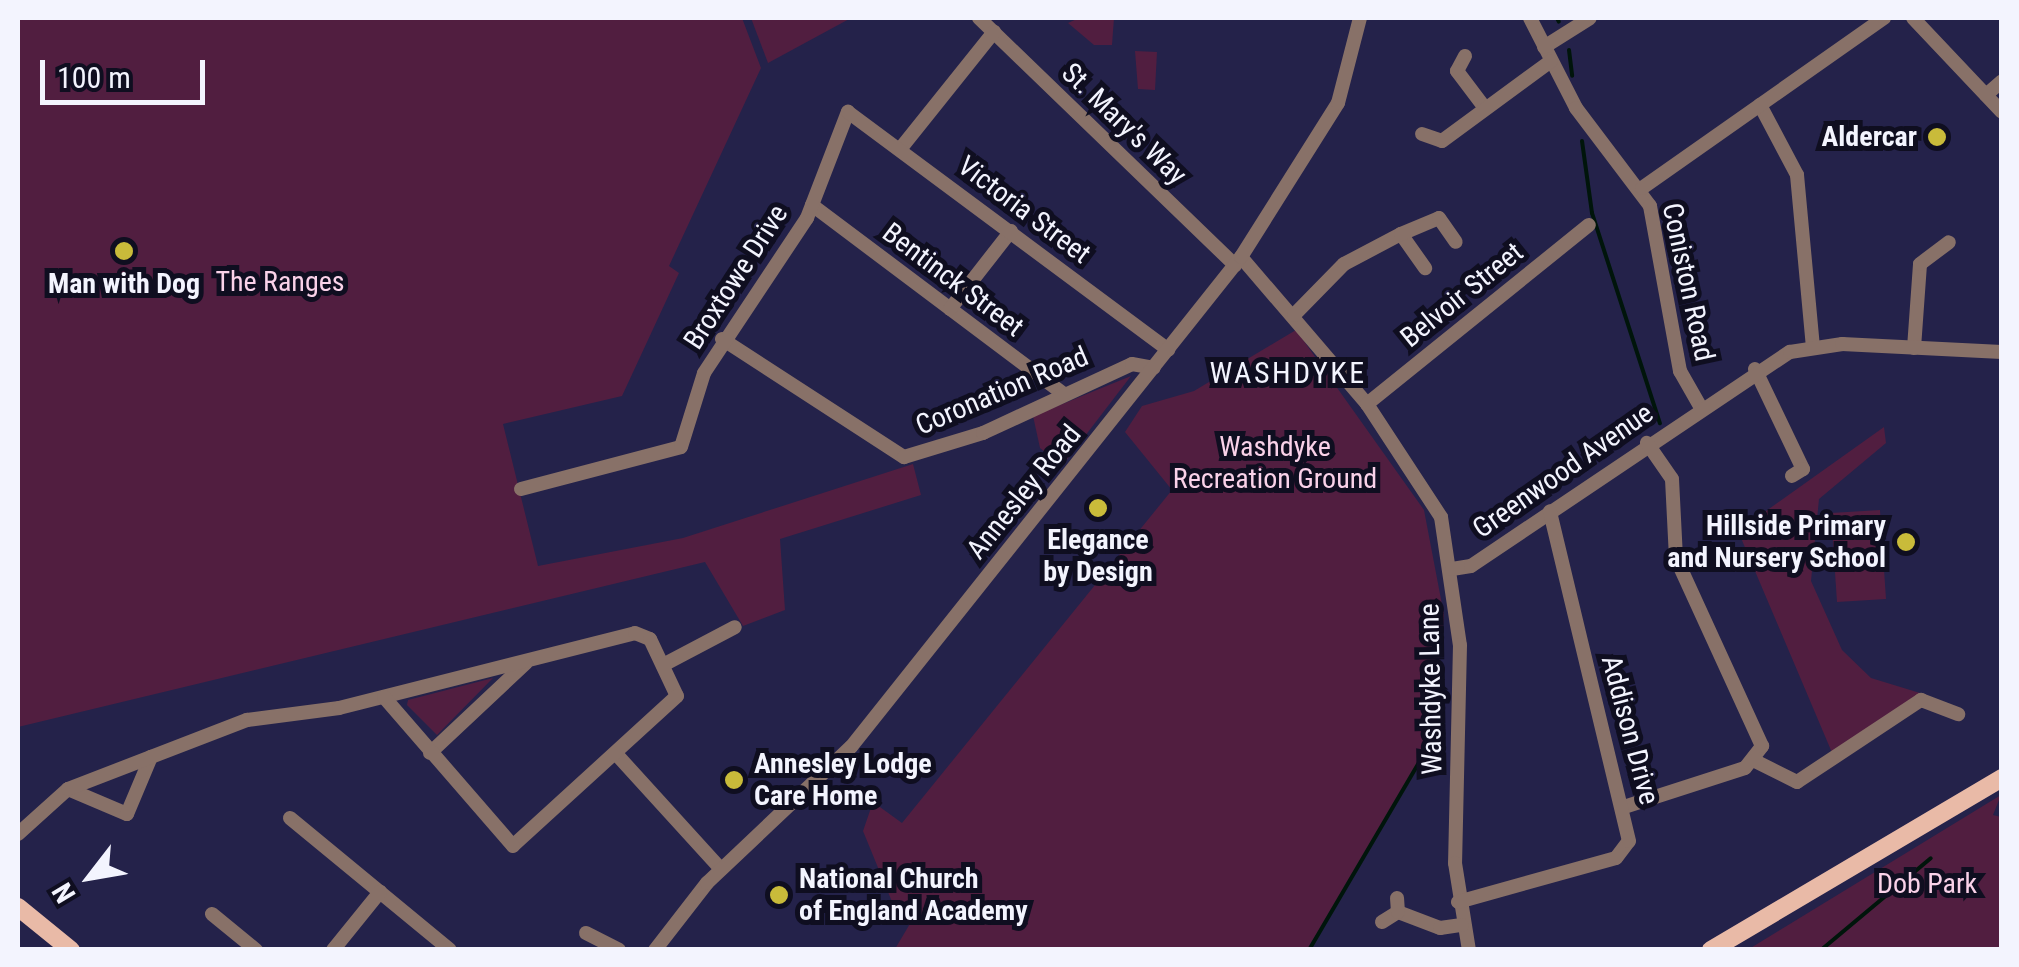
<!DOCTYPE html>
<style>
body{margin:0}
#map{position:relative;width:2019px;height:967px;overflow:hidden;background:#24224a;font-family:"Roboto Condensed",sans-serif}
div>[style]{position:absolute}
[style*='--x']{left:calc(var(--x)*1px);top:calc(var(--y)*1px);width:calc(var(--w)*1px);rotate:calc(var(--a)*1deg)}
.green>*{inset:0;background:#511e40}
.stream>*{height:4px;margin:-2px;padding:0 2px;transform-origin:2px;border-radius:2px;background:#00150b}
.minor>*{height:14px;margin:-7px;padding:0 7px;transform-origin:7px;border-radius:7px;background:#887168}
.major>*{height:18px;margin:-9px;padding:0 9px;transform-origin:9px;border-radius:9px;background:#e9baa7}
.dots>*{width:28px;height:28px;translate:-50% -50%;box-sizing:border-box;border:5px solid #0f0e20;border-radius:50%}
span{translate:-50% -50%;white-space:nowrap;text-align:center;line-height:1.15;-webkit-text-stroke:10px #0f0e20;paint-order:stroke}
.street-label{font-size:28px;color:#f3f4fe}
.poi-label{font-size:28px;color:#f3f4fe;font-weight:700}
.right{translate:-100% -50%;text-align:right}
.left{translate:0 -50%;text-align:left}
.park-label{font-size:28px;color:#fad2e9}
.neighbourhood-label{font-size:30px;color:#f3f4fe;letter-spacing:2.5px}
.frame{position:absolute;inset:0;border:20px solid #f3f4fe;pointer-events:none}
.north{position:absolute;left:40px;top:827px;width:100px;height:100px;-webkit-text-stroke:8px #0f0e20;paint-order:stroke;rotate:239deg;font-size:28px;font-weight:700;line-height:40px;text-align:center;color:#f3f4fe}
.north::after{content:'';display:block;margin:auto;width:35px;height:45px;background:#f3f4fe;clip-path:polygon(50% 0,100% 100%,50% 72%,0 100%)}
.scale{position:absolute;left:40px;top:60px;width:165px;height:45px;box-sizing:border-box;border:5px solid #f3f4fe;border-top:0;padding-left:12px;font-size:30px;line-height:35px;white-space:nowrap;color:#f3f4fe;-webkit-text-stroke:8px #0f0e20;paint-order:stroke}
</style>
<div id="map">
<div class="green">
<div style="clip-path:polygon(18px 18px,742px 18px,761px 68px,669px 266px,679px 273px,622px 396px,503px 424px,538px 566px,683px 538px,913px 464px,921px 495px,780px 539px,785px 610px,743px 626px,705px 562px,18px 727px)"></div>
<div style="clip-path:polygon(751px 18px,851px 18px,768px 63px)"></div>
<div style="clip-path:polygon(1079px 18px,1114px 18px,1112px 45px,1094px 45px,1068px 23px)"></div>
<div style="clip-path:polygon(1135px 51px,1157px 52px,1155px 90px,1138px 89px)"></div>
<div style="clip-path:polygon(1296px 330px,1424px 510px,1444px 615px,1436px 699px,1444px 703px,1424px 758px,1328px 917px,1307px 949px,895px 949px,911px 922px,897px 914px,863px 831px,873px 802px,902px 823px,1172px 490px,1125px 432px,1142px 406px,1194px 391px)"></div>
<div style="clip-path:polygon(1131px 376px,1062px 466px,1040px 448px,1033px 416px)"></div>
<div style="clip-path:polygon(1884px 427px,1886px 443px,1819px 499px,1811px 581px,1842px 650px,1871px 678px,1920px 693px,1833px 755px,1738px 531px)"></div>
<div style="clip-path:polygon(1880px 510px,1886px 599px,1837px 602px,1831px 513px)"></div>
<div style="clip-path:polygon(493px 678px,437px 735px,407px 705px,408px 700px)"></div>
<div style="clip-path:polygon(2001px 795px,1993px 815px,2001px 817px,2001px 949px,1749px 949px)"></div>
</div>
<div class="stream">
<div style="--x:1557;--y:18;--w:4;--a:63"></div>
<div style="--x:1569;--y:50;--w:26;--a:83"></div>
<div style="--x:1582;--y:141;--w:73;--a:82.1"></div>
<div style="--x:1592;--y:213;--w:221;--a:72.1"></div>
<div style="--x:1309;--y:950;--w:264;--a:-59.6"></div>
<div style="--x:1821;--y:950;--w:143;--a:-39.9"></div>
</div>
<div class="minor">
<div style="--x:979;--y:18;--w:356;--a:44"></div>
<div style="--x:1530;--y:18;--w:101;--a:62.9"></div>
<div style="--x:1576;--y:108;--w:123;--a:52.9"></div>
<div style="--x:1650;--y:206;--w:168;--a:79.7"></div>
<div style="--x:1680;--y:371;--w:40;--a:60.3"></div>
<div style="--x:1913;--y:18;--w:129;--a:46.6"></div>
<div style="--x:1544;--y:47;--w:54;--a:-32.2"></div>
<div style="--x:1465;--y:56;--w:17;--a:118"></div>
<div style="--x:1457;--y:71;--w:46;--a:52.9"></div>
<div style="--x:1986;--y:95;--w:21;--a:-41"></div>
<div style="--x:1760;--y:105;--w:79;--a:62.1"></div>
<div style="--x:1797;--y:175;--w:173;--a:84.7"></div>
<div style="--x:1422;--y:134;--w:21;--a:19"></div>
<div style="--x:1442;--y:141;--w:135;--a:-36.3"></div>
<div style="--x:901;--y:148;--w:149;--a:-51.3"></div>
<div style="--x:1642;--y:188;--w:296;--a:-35.1"></div>
<div style="--x:812;--y:205;--w:315;--a:36.9"></div>
<div style="--x:1401;--y:234;--w:42;--a:54.8"></div>
<div style="--x:1241;--y:257;--w:194;--a:49.4"></div>
<div style="--x:1367;--y:404;--w:135;--a:56.8"></div>
<div style="--x:1441;--y:517;--w:129;--a:81.6"></div>
<div style="--x:1460;--y:645;--w:218;--a:91.3"></div>
<div style="--x:1455;--y:863;--w:88;--a:80.9"></div>
<div style="--x:950;--y:309;--w:99;--a:-52"></div>
<div style="--x:1294;--y:315;--w:71;--a:-45.6"></div>
<div style="--x:1344;--y:264;--w:64;--a:-27.8"></div>
<div style="--x:1401;--y:234;--w:41;--a:-22.8"></div>
<div style="--x:1439;--y:218;--w:29;--a:55"></div>
<div style="--x:722;--y:339;--w:217;--a:33"></div>
<div style="--x:904;--y:457;--w:83;--a:-16.9"></div>
<div style="--x:983;--y:433;--w:164;--a:-24.8"></div>
<div style="--x:1132;--y:364;--w:22;--a:10"></div>
<div style="--x:1914;--y:348;--w:84;--a:-85.9"></div>
<div style="--x:1920;--y:264;--w:36;--a:-37"></div>
<div style="--x:1755;--y:369;--w:111;--a:64.4"></div>
<div style="--x:1803;--y:469;--w:13;--a:148"></div>
<div style="--x:1367;--y:404;--w:285;--a:-38.9"></div>
<div style="--x:521;--y:489;--w:165;--a:-14.7"></div>
<div style="--x:681;--y:447;--w:77;--a:-72.7"></div>
<div style="--x:704;--y:373;--w:186;--a:-56.4"></div>
<div style="--x:807;--y:218;--w:114;--a:-68.9"></div>
<div style="--x:848;--y:112;--w:399;--a:36.6"></div>
<div style="--x:1452;--y:569;--w:19;--a:-9"></div>
<div style="--x:1471;--y:566;--w:384;--a:-33.9"></div>
<div style="--x:1790;--y:352;--w:53;--a:-8.7"></div>
<div style="--x:1842;--y:344;--w:160;--a:2.9"></div>
<div style="--x:663;--y:665;--w:81;--a:-27.8"></div>
<div style="--x:430;--y:753;--w:132;--a:-43.2"></div>
<div style="--x:618;--y:756;--w:153;--a:47.7"></div>
<div style="--x:1755;--y:761;--w:47;--a:26.6"></div>
<div style="--x:1797;--y:782;--w:149;--a:-33.5"></div>
<div style="--x:1921;--y:700;--w:40;--a:21"></div>
<div style="--x:68;--y:789;--w:64;--a:23"></div>
<div style="--x:127;--y:814;--w:62;--a:-67.2"></div>
<div style="--x:1624;--y:807;--w:127;--a:-17.9"></div>
<div style="--x:1745;--y:768;--w:28;--a:-52"></div>
<div style="--x:1762;--y:746;--w:207;--a:-114.6"></div>
<div style="--x:1676;--y:558;--w:79;--a:-92.9"></div>
<div style="--x:1672;--y:479;--w:44;--a:-124.8"></div>
<div style="--x:290;--y:818;--w:207;--a:39.5"></div>
<div style="--x:18;--y:834;--w:67;--a:-42"></div>
<div style="--x:68;--y:789;--w:192;--a:-21.1"></div>
<div style="--x:247;--y:720;--w:93;--a:-7.4"></div>
<div style="--x:339;--y:708;--w:305;--a:-14.2"></div>
<div style="--x:635;--y:633;--w:16;--a:22"></div>
<div style="--x:650;--y:639;--w:63;--a:64.7"></div>
<div style="--x:677;--y:696;--w:222;--a:137.6"></div>
<div style="--x:513;--y:846;--w:197;--a:-130.9"></div>
<div style="--x:1458;--y:902;--w:164;--a:-15.6"></div>
<div style="--x:1616;--y:858;--w:21;--a:-53"></div>
<div style="--x:1629;--y:841;--w:339;--a:-103.5"></div>
<div style="--x:1398;--y:912;--w:45;--a:20.9"></div>
<div style="--x:1440;--y:928;--w:22;--a:-8"></div>
<div style="--x:212;--y:914;--w:57;--a:39.3"></div>
<div style="--x:1382;--y:922;--w:19;--a:-32"></div>
<div style="--x:1398;--y:912;--w:14;--a:-94"></div>
<div style="--x:586;--y:933;--w:37;--a:27"></div>
<div style="--x:333;--y:950;--w:75;--a:-51"></div>
<div style="--x:655;--y:950;--w:85;--a:-52.2"></div>
<div style="--x:707;--y:883;--w:198;--a:-43.4"></div>
<div style="--x:851;--y:747;--w:626;--a:-51.48"></div>
<div style="--x:1241;--y:257;--w:182;--a:-57.8"></div>
<div style="--x:1338;--y:103;--w:88;--a:-75.5"></div>
</div>
<div class="major">
<div style="--x:18;--y:907;--w:68;--a:39.1"></div>
<div style="--x:1711;--y:950;--w:338;--a:-30.6"></div>
</div>
<div class="dots">
<div style="left:1937px;top:137px;background:#c9bb3a"></div>
<div style="left:124px;top:251px;background:#c9bb3a"></div>
<div style="left:1098px;top:508px;background:#c9bb3a"></div>
<div style="left:1906px;top:542px;background:#c9bb3a"></div>
<div style="left:734px;top:780px;background:#c9bb3a"></div>
<div style="left:779px;top:895px;background:#c9bb3a"></div>
</div>
<div class="street-label">
<span style="left:1124px;top:124px;rotate:44deg">St. Mary's Way</span>
<span style="left:1024px;top:210px;rotate:37deg">Victoria Street</span>
<span style="left:736px;top:277px;rotate:-57deg">Broxtowe Drive</span>
<span style="left:953px;top:280px;rotate:37deg">Bentinck Street</span>
<span style="left:1688px;top:282px;rotate:78deg">Coniston Road</span>
<span style="left:1462px;top:295px;rotate:-39deg">Belvoir Street</span>
<span style="left:1002px;top:391px;rotate:-23deg">Coronation Road</span>
<span style="left:1563px;top:471px;rotate:-35deg">Greenwood Avenue</span>
<span style="left:1024px;top:492px;rotate:-51deg">Annesley Road</span>
<span style="left:1431px;top:689px;rotate:-91deg">Washdyke Lane</span>
<span style="left:1630px;top:730px;rotate:75deg">Addison Drive</span>
</div>
<div class="poi-label">
<span class="right" style="left:1917px;top:137px">Aldercar</span>
<span style="left:124px;top:284px">Man with Dog</span>
<span class="right" style="left:1886px;top:542px">Hillside Primary<br>and Nursery School</span>
<span style="left:1098px;top:556px">Elegance<br>by Design</span>
<span class="left" style="left:754px;top:780px">Annesley Lodge<br>Care Home</span>
<span class="left" style="left:799px;top:895px">National Church<br>of England Academy</span>
</div>
<div class="park-label">
<span style="left:280px;top:282px">The Ranges</span>
<span style="left:1275px;top:463px">Washdyke<br>Recreation Ground</span>
<span style="left:1927px;top:884px">Dob Park</span>
</div>
<div class="neighbourhood-label">
<span style="left:1288px;top:373px">WASHDYKE</span>
</div>
<div class="frame"></div>
<div class="north">N</div>
<div class="scale">100 m</div>
</div>
